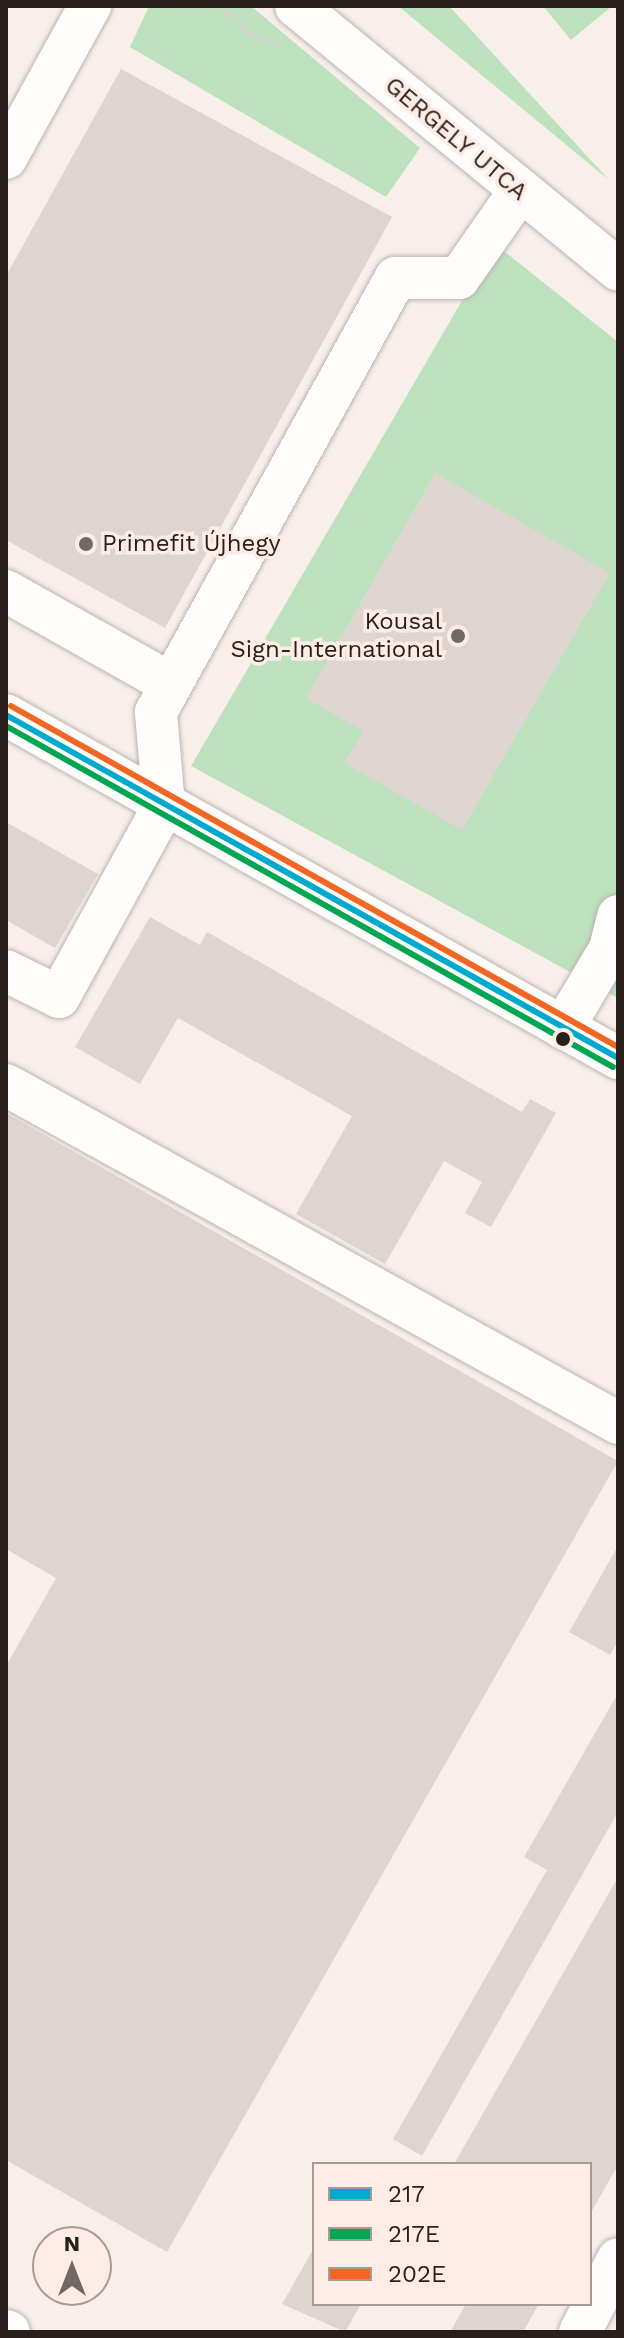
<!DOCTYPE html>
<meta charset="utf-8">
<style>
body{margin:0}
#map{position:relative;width:624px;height:2338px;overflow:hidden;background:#f8efeb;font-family:"Work Sans",sans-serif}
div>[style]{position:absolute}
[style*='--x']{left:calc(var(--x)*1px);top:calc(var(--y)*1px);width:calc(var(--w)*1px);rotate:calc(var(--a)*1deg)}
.green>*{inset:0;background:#bde1bd}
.building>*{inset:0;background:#ded5d1}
.path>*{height:5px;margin-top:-2.5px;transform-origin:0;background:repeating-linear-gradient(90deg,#d4d1cf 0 6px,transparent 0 10px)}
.roads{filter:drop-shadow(0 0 2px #bcb3af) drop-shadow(0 0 2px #bcb3af)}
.minor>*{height:42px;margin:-21px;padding:0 21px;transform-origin:21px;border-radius:21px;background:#fefdfc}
.bus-1>*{height:6px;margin:-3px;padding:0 3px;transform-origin:3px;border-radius:3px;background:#00a9ce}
.bus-2>*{height:6px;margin:-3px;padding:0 3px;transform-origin:3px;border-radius:3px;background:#00a651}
.bus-3>*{height:6px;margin:-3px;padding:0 3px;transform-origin:3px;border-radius:3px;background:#f26522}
.dots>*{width:22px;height:22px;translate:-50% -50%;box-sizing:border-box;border:4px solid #fdede6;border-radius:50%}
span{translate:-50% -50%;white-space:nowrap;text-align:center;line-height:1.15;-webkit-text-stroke:7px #fdede6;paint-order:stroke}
.street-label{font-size:24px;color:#281f1b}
.poi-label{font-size:24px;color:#281f1b}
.left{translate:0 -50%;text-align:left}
.right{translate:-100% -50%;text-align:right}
.frame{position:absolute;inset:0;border:8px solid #281f1b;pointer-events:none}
.legend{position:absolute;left:312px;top:2162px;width:280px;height:144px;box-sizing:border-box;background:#fdede6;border:2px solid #a89b95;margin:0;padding:10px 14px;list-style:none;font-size:24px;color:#281f1b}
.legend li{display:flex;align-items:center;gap:16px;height:40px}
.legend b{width:40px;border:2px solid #a89b95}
.north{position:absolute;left:32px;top:2226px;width:80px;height:80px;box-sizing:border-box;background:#fdede6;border:2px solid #a89b95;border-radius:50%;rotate:0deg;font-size:22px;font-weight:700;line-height:32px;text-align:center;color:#281f1b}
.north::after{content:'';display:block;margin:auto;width:28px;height:36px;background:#716864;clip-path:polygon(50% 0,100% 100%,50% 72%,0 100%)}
</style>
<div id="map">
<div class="green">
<div style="clip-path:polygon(149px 6px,251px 6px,420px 148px,386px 197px,130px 47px)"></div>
<div style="clip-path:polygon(398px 6px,449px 6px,610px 181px)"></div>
<div style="clip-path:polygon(543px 6px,612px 6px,571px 40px)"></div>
<div style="clip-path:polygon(495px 244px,618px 342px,618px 998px,191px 766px)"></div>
</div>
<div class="building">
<div style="clip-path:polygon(121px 69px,392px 217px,165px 628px,6px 540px,6px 276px)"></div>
<div style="clip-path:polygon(435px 473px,610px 573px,462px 830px,344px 763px,363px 731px,306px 698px)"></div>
<div style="clip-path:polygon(6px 822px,98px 874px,55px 948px,6px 920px)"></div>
<div style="clip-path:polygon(150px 917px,200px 945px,207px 932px,522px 1112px,530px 1099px,556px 1113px,491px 1227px,465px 1213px,482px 1182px,444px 1161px,385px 1264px,296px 1214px,352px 1116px,178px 1018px,140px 1084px,75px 1047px)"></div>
<div style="clip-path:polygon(6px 1113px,618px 1461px,167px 2252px,6px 2160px,6px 1666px,56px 1578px,6px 1549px)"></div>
<div style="clip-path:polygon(618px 1546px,618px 1641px,610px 1655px,569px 1632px)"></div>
<div style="clip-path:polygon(618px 1693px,618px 1812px,422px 2156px,393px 2139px,547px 1870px,524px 1857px)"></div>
<div style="clip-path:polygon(618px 1877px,618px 2165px,590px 2214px,590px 2164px,454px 2164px)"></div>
<div style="clip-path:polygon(314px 2248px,314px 2304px,361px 2304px,345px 2332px,282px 2304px)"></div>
<div style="clip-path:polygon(466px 2304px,539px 2304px,523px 2332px,450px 2332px)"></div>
</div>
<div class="path">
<div style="--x:217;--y:6;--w:50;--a:38.5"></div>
<div style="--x:256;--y:37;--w:26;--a:16"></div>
</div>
<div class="roads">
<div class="minor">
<div style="--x:296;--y:6;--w:416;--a:39.3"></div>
<div style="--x:6;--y:158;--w:174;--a:-61.1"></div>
<div style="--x:6;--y:591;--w:189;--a:29.4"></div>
<div style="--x:6;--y:715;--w:702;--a:29.27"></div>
<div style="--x:6;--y:971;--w:59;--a:26.1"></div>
<div style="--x:59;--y:997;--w:218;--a:-61.2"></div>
<div style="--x:164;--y:806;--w:94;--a:-94.9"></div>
<div style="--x:156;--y:712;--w:496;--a:-61.1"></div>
<div style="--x:396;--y:278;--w:63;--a:0"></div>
<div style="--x:459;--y:278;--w:105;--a:-55.1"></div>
<div style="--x:563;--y:1028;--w:92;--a:-59.3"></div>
<div style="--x:610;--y:949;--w:34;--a:-76"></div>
<div style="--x:6;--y:1085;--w:699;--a:28.91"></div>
<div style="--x:6;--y:2331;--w:3;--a:18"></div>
<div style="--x:580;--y:2332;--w:82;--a:-62.5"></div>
</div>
</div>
<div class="bus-1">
<div style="--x:6;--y:715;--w:702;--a:29.27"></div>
</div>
<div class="bus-2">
<div style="--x:6;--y:726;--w:696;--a:29.33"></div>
</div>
<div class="bus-3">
<div style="--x:11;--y:706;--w:696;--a:29.33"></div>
</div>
<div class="dots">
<div style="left:86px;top:544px;background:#716864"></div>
<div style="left:458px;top:636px;background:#716864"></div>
<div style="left:563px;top:1039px;background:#281f1b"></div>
</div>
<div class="street-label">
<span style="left:456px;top:139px;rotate:40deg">GERGELY UTCA</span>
</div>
<div class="poi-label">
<span class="left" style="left:102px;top:544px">Primefit Újhegy</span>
<span class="right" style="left:442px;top:636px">Kousal<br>Sign-International</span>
</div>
<div class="frame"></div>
<ul class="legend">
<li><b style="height:10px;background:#00a9ce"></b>217</li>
<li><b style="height:10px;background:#00a651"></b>217E</li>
<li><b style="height:10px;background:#f26522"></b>202E</li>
</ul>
<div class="north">N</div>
</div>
